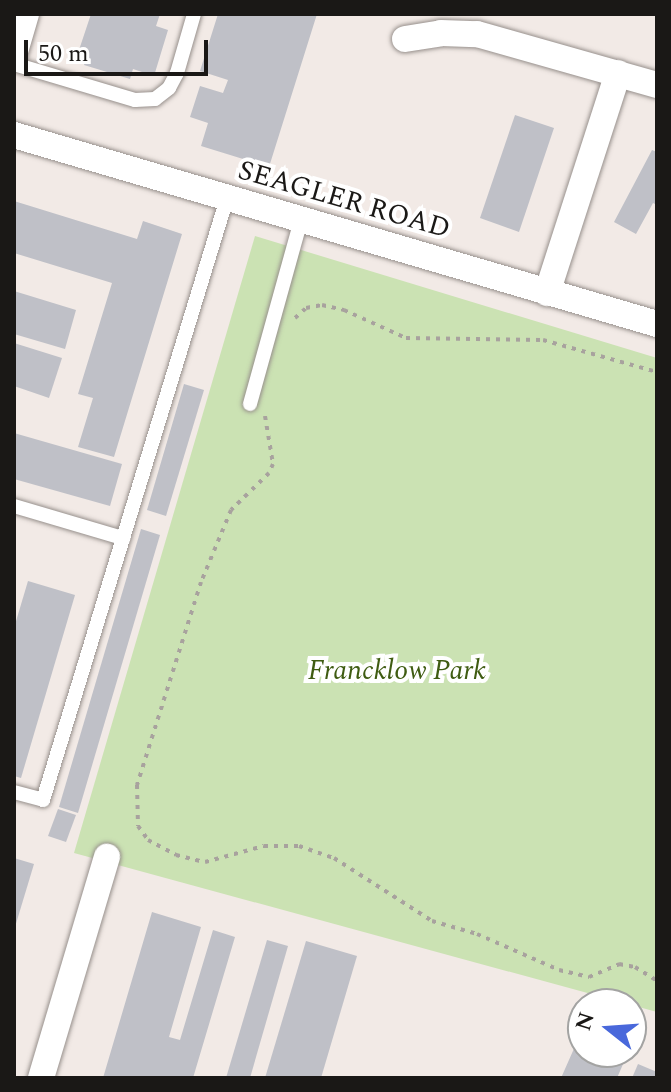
<!DOCTYPE html>
<style>
body{margin:0}
#map{position:relative;width:671px;height:1092px;overflow:hidden;background:#f2eae6;font-family:Spectral,serif}
div>[style]{position:absolute}
[style*='--x']{left:calc(var(--x)*1px);top:calc(var(--y)*1px);width:calc(var(--w)*1px);rotate:calc(var(--a)*1deg)}
.green>*{inset:0;background:#cbe2b3}
.building>*{inset:0;background:#bfc0c7}
.path>*{height:4px;margin-top:-2px;transform-origin:0;background:repeating-linear-gradient(90deg,#a8a29e 0 4px,transparent 0 10px)}
.roads{filter:drop-shadow(0 0 2px #97908c) drop-shadow(0 0 2px #97908c)}
.lane>*{height:14px;margin:-7px;padding:0 7px;transform-origin:7px;border-radius:7px;background:#fff}
.street>*{height:26px;margin:-13px;padding:0 13px;transform-origin:13px;border-radius:13px;background:#fff}
span{translate:-50% -50%;white-space:nowrap;text-align:center;line-height:1.15;-webkit-text-stroke:8px #fff;paint-order:stroke}
.street-label{font-size:28px;color:#1a1816}
.park-label{font-size:28px;color:#3f5c12;font-style:italic}
.frame{position:absolute;inset:0;border:16px solid #1a1816;pointer-events:none}
.north{position:absolute;left:567px;top:988px;width:80px;height:80px;box-sizing:border-box;background:#fff;border:2px solid #a3a3a2;border-radius:50%;rotate:287deg;font-size:22px;font-weight:700;line-height:32px;text-align:center;color:#1a1816}
.north::after{content:'';display:block;margin:auto;width:28px;height:36px;background:#4968db;clip-path:polygon(50% 0,100% 100%,50% 72%,0 100%)}
.scale{position:absolute;left:24px;top:40px;width:184px;height:36px;box-sizing:border-box;border:4px solid #1a1816;border-top:0;padding-left:10px;font-size:24px;line-height:28px;white-space:nowrap;color:#1a1816;-webkit-text-stroke:6px #fff;paint-order:stroke}
</style>
<div id="map">
<div class="green">
<div style="clip-path:polygon(255px 236px,657px 358px,657px 1012px,74px 853px)"></div>
</div>
<div class="building">
<div style="clip-path:polygon(91px 14px,160px 14px,156px 26px,168px 30px,154px 76px,133px 69px,130px 79px,84px 65px,88px 53px,79px 50px)"></div>
<div style="clip-path:polygon(218px 14px,317px 14px,269px 167px,201px 146px,208px 123px,190px 117px,200px 86px,223px 93px,228px 80px,200px 71px)"></div>
<div style="clip-path:polygon(515px 115px,554px 128px,519px 232px,480px 218px)"></div>
<div style="clip-path:polygon(652px 150px,657px 152px,657px 205px,653px 203px,636px 234px,614px 222px)"></div>
<div style="clip-path:polygon(14px 201px,137px 239px,143px 221px,182px 234px,114px 457px,78px 447px,93px 398px,78px 394px,112px 283px,14px 253px)"></div>
<div style="clip-path:polygon(14px 291px,76px 310px,65px 349px,14px 334px)"></div>
<div style="clip-path:polygon(14px 343px,62px 358px,49px 398px,14px 386px)"></div>
<div style="clip-path:polygon(184px 384px,204px 390px,166px 516px,147px 510px)"></div>
<div style="clip-path:polygon(14px 433px,122px 464px,110px 506px,14px 479px)"></div>
<div style="clip-path:polygon(141px 529px,160px 535px,78px 813px,59px 807px)"></div>
<div style="clip-path:polygon(28px 581px,75px 595px,21px 778px,14px 776px,14px 628px)"></div>
<div style="clip-path:polygon(58px 809px,76px 815px,66px 842px,48px 836px)"></div>
<div style="clip-path:polygon(14px 858px,34px 864px,15px 927px,14px 927px)"></div>
<div style="clip-path:polygon(152px 912px,201px 927px,169px 1037px,180px 1040px,213px 930px,235px 937px,193px 1078px,103px 1078px)"></div>
<div style="clip-path:polygon(267px 940px,288px 946px,250px 1078px,226px 1078px)"></div>
<div style="clip-path:polygon(306px 941px,357px 956px,321px 1078px,265px 1078px)"></div>
<div style="clip-path:polygon(580px 1035px,583px 1052px,627px 1055px,617px 1078px,561px 1078px)"></div>
<div style="clip-path:polygon(638px 1064px,657px 1072px,657px 1078px,632px 1078px)"></div>
</div>
<div class="path">
<div style="--x:295;--y:318;--w:15;--a:-42"></div>
<div style="--x:306;--y:308;--w:16;--a:-11"></div>
<div style="--x:322;--y:305;--w:23;--a:13"></div>
<div style="--x:344;--y:310;--w:68;--a:24.3"></div>
<div style="--x:406;--y:338;--w:137;--a:0.8"></div>
<div style="--x:543;--y:340;--w:118;--a:15.7"></div>
<div style="--x:265;--y:416;--w:49;--a:80.5"></div>
<div style="--x:273;--y:464;--w:10;--a:114"></div>
<div style="--x:269;--y:473;--w:53;--a:135.8"></div>
<div style="--x:231;--y:510;--w:78;--a:112.6"></div>
<div style="--x:201;--y:582;--w:213;--a:107.5"></div>
<div style="--x:137;--y:785;--w:41;--a:88.6"></div>
<div style="--x:138;--y:826;--w:17;--a:54"></div>
<div style="--x:148;--y:840;--w:32;--a:28"></div>
<div style="--x:176;--y:855;--w:30;--a:14"></div>
<div style="--x:205;--y:862;--w:61;--a:-15.2"></div>
<div style="--x:264;--y:846;--w:35;--a:0"></div>
<div style="--x:299;--y:846;--w:37;--a:19"></div>
<div style="--x:334;--y:858;--w:117;--a:32.7"></div>
<div style="--x:432;--y:921;--w:47;--a:16.1"></div>
<div style="--x:477;--y:934;--w:90;--a:23.7"></div>
<div style="--x:559;--y:970;--w:31;--a:13"></div>
<div style="--x:589;--y:977;--w:33;--a:-23"></div>
<div style="--x:619;--y:964;--w:16;--a:11"></div>
<div style="--x:635;--y:967;--w:26;--a:32"></div>
</div>
<div class="roads">
<div class="lane">
<div style="--x:14;--y:64;--w:126;--a:16.6"></div>
<div style="--x:135;--y:100;--w:20;--a:-3"></div>
<div style="--x:155;--y:99;--w:18;--a:-38"></div>
<div style="--x:169;--y:88;--w:17;--a:-62"></div>
<div style="--x:177;--y:73;--w:61;--a:-73.9"></div>
<div style="--x:250;--y:404;--w:191;--a:-74.5"></div>
<div style="--x:14;--y:506;--w:114;--a:16.4"></div>
<div style="--x:14;--y:792;--w:30;--a:15"></div>
<div style="--x:43;--y:800;--w:629;--a:-73"></div>
</div>
<div class="street">
<div style="--x:405;--y:39;--w:36;--a:-9"></div>
<div style="--x:441;--y:33;--w:36;--a:2"></div>
<div style="--x:477;--y:34;--w:187;--a:15.8"></div>
<div style="--x:14;--y:55;--w:43;--a:-73.7"></div>
<div style="--x:14;--y:135;--w:670;--a:16.38"></div>
<div style="--x:547;--y:293;--w:231;--a:-72.1"></div>
<div style="--x:41;--y:1078;--w:231;--a:-73.4"></div>
</div>
</div>
<div class="street-label">
<span style="left:344px;top:200px;rotate:16deg">SEAGLER ROAD</span>
</div>
<div class="park-label">
<span style="left:397px;top:671px">Francklow Park</span>
</div>
<div class="frame"></div>
<div class="north">N</div>
<div class="scale">50 m</div>
</div>
